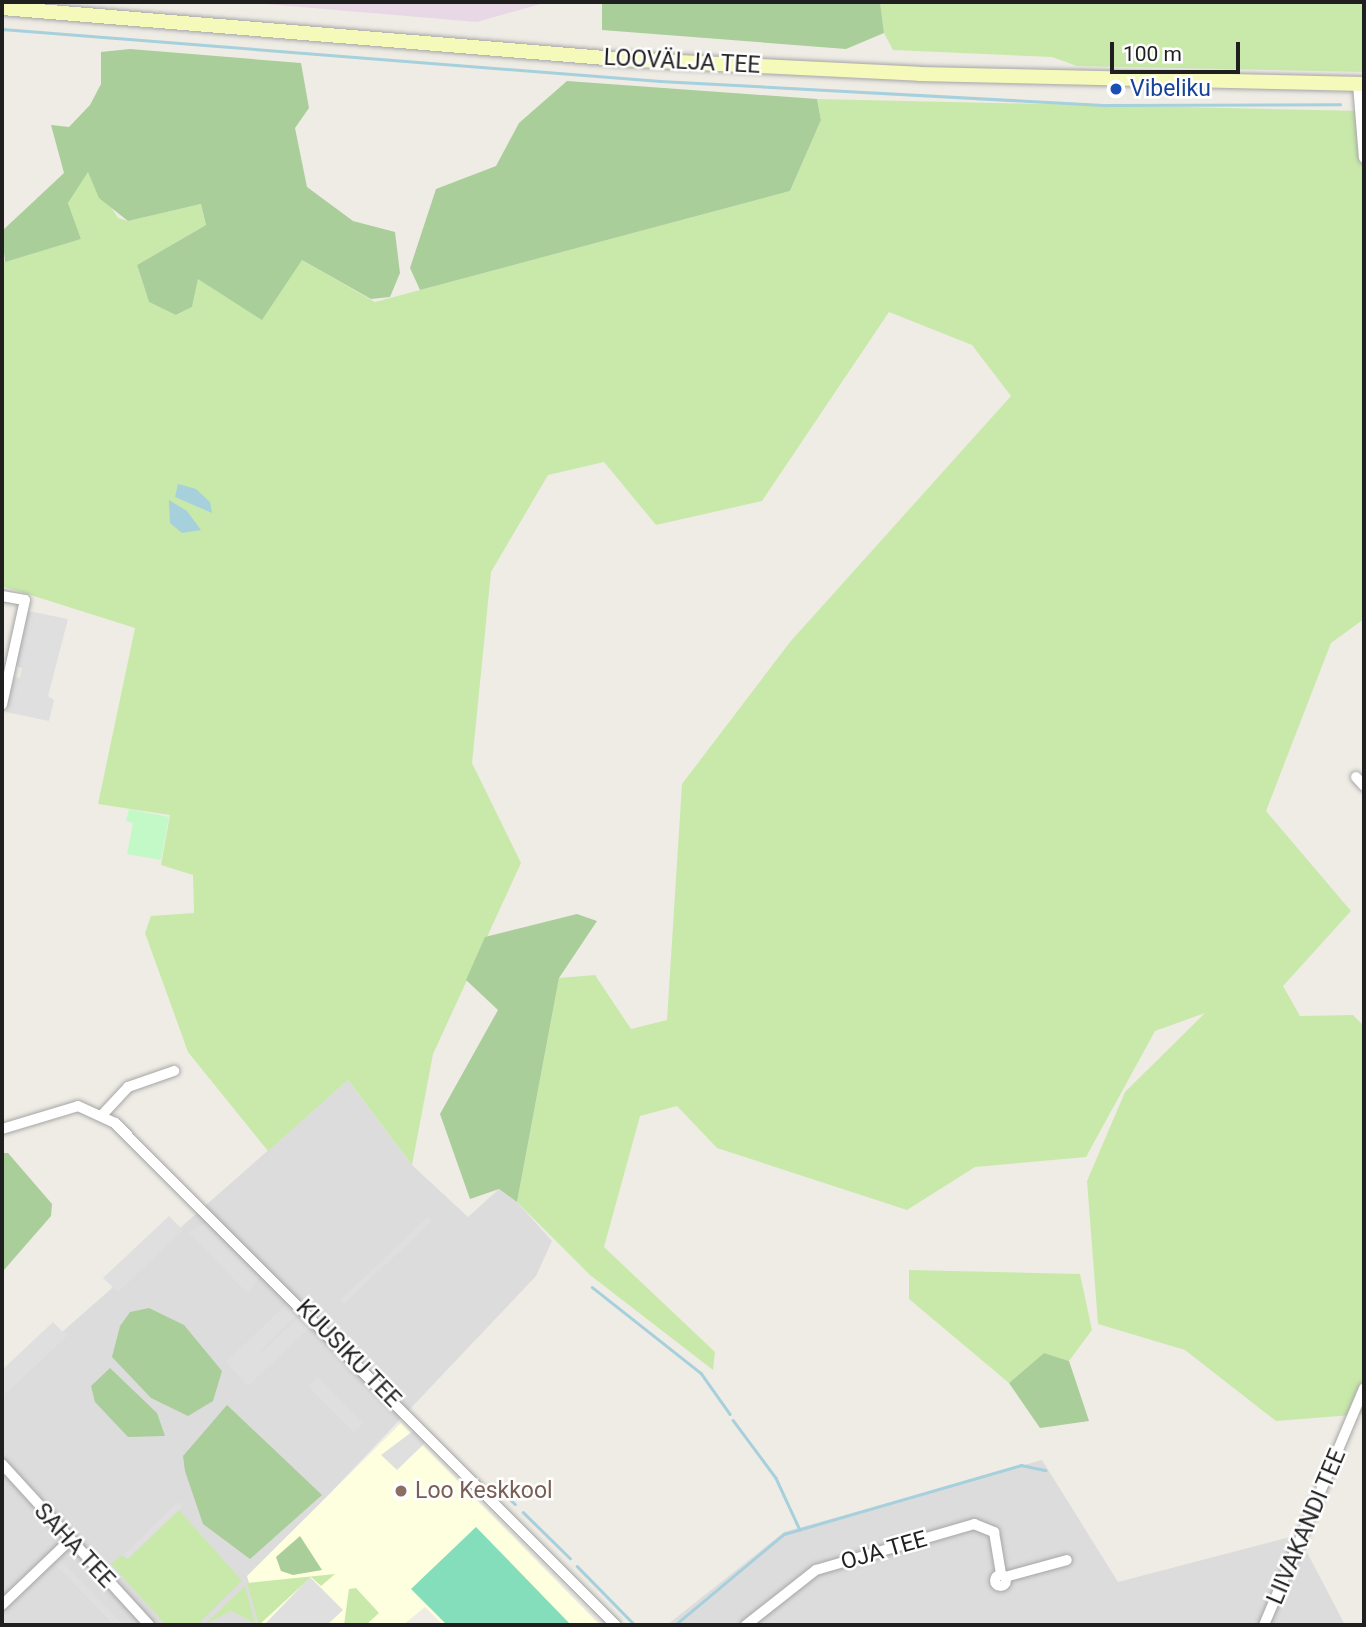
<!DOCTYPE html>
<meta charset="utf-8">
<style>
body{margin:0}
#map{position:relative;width:1366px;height:1627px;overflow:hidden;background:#efece5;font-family:Roboto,sans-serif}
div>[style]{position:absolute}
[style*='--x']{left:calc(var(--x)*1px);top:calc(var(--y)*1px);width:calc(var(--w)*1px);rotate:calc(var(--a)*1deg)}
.residential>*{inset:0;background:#dddcdc}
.industrial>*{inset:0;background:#e8d7e5}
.education>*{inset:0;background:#feffdf}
.grass>*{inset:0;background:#c9e9ab}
.forest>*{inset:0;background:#a9ce9a}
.park>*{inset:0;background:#c3f9c7}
.pitch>*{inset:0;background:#84ddbb}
.parking>*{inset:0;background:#dfdfdf}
.water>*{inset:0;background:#a6d0dc}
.stream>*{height:2.5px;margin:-1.25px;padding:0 1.25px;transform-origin:1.25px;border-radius:1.25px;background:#a6d0dc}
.roads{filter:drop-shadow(0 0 2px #a6a6a6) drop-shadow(0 0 2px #a6a6a6)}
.street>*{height:10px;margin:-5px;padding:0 5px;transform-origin:5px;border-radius:5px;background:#fff}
.street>.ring{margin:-5px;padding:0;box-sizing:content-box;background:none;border:10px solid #fff;border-radius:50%}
.secondary>*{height:14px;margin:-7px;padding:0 7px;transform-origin:7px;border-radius:7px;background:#f5f9ba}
.dots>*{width:19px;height:19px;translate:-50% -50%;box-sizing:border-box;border:4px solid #fff;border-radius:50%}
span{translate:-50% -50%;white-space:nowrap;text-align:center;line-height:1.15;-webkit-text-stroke:5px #fff;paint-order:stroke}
.street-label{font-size:23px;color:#1f1f1f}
.transit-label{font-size:23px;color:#164399}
.left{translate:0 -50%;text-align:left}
.education-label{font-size:23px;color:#785e54}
.frame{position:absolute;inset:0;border:4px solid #1f1f1f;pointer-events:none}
.scale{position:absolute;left:1110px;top:42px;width:130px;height:32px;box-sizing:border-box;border:4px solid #1f1f1f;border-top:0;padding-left:9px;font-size:21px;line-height:24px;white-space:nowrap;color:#1f1f1f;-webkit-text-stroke:5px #fff;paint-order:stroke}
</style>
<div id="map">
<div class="residential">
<div style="clip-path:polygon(348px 1080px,412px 1165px,468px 1217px,499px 1189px,517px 1202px,552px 1241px,536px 1276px,299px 1526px,261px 1625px,2px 1625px,2px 1385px)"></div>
<div style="clip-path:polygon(1042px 1460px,1118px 1582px,1298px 1535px,1345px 1625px,667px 1625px,784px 1532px)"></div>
</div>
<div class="industrial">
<div style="clip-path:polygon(242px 2px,547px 2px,477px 22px)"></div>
</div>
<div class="education">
<div style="clip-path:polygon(401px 1423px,600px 1625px,443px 1625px,425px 1607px,403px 1625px,261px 1625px,247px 1576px)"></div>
</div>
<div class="grass">
<div style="clip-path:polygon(880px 2px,1364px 2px,1364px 72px,1077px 66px,1052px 57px,893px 50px,884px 33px)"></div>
<div style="clip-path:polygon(817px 99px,1364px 111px,1364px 619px,1331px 643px,1266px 811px,1351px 911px,1283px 986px,1300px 1016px,1353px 1015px,1364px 1026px,1364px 1414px,1276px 1421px,1185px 1350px,1098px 1324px,1087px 1181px,1125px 1092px,1205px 1013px,1155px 1031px,1086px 1157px,975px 1167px,907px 1210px,717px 1148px,677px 1106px,640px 1116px,604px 1247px,715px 1352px,713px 1370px,590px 1275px,517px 1202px,559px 978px,595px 975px,631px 1029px,667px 1020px,682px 784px,790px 642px,1011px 396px,972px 345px,889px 312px,762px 501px,656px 525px,604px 462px,548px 475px,491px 572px,472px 763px,521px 863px,433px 1054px,412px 1165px,348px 1080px,268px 1151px,188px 1052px,145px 933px,151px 916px,194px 913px,193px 875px,161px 865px,170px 815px,98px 804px,135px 628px,2px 586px,2px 262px,81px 239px,68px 203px,88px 171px,118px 218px,128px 221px,201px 204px,206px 225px,137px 265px,149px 302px,177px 315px,192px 307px,198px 278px,302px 260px,375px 302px,790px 191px,821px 120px)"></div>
<div style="clip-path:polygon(909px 1270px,1080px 1274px,1092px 1330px,1069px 1361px,1044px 1353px,1009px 1383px,909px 1299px)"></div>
<div style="clip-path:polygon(179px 1510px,242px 1581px,197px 1625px,166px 1625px,111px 1564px,121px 1555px,128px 1559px)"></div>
<div style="clip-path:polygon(335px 1574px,321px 1586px,311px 1577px,259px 1625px,247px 1583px)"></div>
<div style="clip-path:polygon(245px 1586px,255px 1623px,231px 1611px,204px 1625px)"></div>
<div style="clip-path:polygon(356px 1588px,379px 1613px,366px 1625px,344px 1625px,349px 1589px)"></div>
</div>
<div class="forest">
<div style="clip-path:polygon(602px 2px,880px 2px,884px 33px,846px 49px,602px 30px)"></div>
<div style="clip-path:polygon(130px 49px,301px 63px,309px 108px,295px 128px,307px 187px,353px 221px,395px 232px,400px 273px,390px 297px,371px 299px,302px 260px,262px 320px,198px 279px,192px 307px,176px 315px,149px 302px,137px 265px,206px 225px,201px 204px,128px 221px,99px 198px,88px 172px,68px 203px,81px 239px,5px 262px,2px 231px,64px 173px,51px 125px,69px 127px,90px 105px,101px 84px,101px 52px)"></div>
<div style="clip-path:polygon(567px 81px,817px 99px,821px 120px,790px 191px,420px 290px,410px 268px,436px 189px,496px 166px,519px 123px)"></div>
<div style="clip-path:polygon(577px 914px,597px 921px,559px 978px,517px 1202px,499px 1189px,470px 1199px,440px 1114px,498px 1010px,466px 980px,485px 937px)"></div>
<div style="clip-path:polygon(2px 1153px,8px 1153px,52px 1204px,51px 1216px,4px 1270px)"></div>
<div style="clip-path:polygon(149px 1308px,184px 1325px,222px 1371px,213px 1401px,188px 1416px,151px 1398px,112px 1357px,120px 1326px,130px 1312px)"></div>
<div style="clip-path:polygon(1044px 1353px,1069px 1361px,1089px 1421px,1040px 1428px,1009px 1383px)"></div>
<div style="clip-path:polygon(110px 1368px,157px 1413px,165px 1436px,128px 1437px,95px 1402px,91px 1386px)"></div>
<div style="clip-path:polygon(227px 1405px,322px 1495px,250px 1559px,203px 1524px,185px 1471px,183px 1456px)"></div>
<div style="clip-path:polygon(300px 1536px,322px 1570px,293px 1575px,281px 1571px,276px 1557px)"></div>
</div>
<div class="park">
<div style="clip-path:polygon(129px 809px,169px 817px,161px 860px,127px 854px,133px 823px,126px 821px)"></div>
</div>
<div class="pitch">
<div style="clip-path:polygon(476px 1527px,571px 1625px,572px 1625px,447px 1625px,411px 1589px)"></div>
</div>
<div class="parking">
<div style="clip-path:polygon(28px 611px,68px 619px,48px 696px,54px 700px,49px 721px,6px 712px,14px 677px,20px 678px,22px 668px,16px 666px)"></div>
<div style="clip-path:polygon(169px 1216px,183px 1230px,118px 1292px,103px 1278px)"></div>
<div style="clip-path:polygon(428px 1217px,432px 1221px,344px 1304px,340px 1300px)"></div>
<div style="clip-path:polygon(208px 1222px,260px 1277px,247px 1293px,189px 1232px)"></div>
<div style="clip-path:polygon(289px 1302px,297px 1314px,249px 1363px,301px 1316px,311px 1326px,248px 1386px,226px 1362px)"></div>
<div style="clip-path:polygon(53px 1322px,67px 1336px,2px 1397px,2px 1370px)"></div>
<div style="clip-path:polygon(318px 1377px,363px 1424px,354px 1432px,308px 1386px)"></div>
<div style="clip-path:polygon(413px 1431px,425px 1443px,397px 1470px,381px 1455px)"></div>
<div style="clip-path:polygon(178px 1502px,183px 1506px,127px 1559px,123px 1555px)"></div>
<div style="clip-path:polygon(61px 1561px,123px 1625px,114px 1625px,56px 1565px)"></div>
<div style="clip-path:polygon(310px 1577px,343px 1610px,327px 1625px,264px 1625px)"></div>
</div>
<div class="water">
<div style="clip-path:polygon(178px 484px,196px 489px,210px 502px,212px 513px,175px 497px)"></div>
<div style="clip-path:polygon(169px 500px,187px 511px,201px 530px,182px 533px,170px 523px)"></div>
</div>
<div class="stream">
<div style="--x:2;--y:29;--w:660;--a:4.52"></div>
<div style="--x:660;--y:81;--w:448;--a:3.1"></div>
<div style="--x:1107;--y:105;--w:233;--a:-0.2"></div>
<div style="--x:592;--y:1287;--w:139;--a:38.3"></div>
<div style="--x:701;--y:1373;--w:50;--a:54.7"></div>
<div style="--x:733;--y:1420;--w:72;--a:53.4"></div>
<div style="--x:776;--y:1478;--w:57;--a:65.2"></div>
<div style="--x:503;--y:1492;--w:17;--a:45"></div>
<div style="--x:523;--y:1512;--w:66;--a:44.4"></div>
<div style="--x:577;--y:1566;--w:83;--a:45.5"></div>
<div style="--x:675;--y:1625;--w:142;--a:-39.9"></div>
<div style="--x:784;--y:1534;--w:247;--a:-16.2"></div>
<div style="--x:1021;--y:1465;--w:25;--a:12"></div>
</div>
<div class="roads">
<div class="street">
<div style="--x:1358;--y:84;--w:74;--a:85.4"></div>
<div style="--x:2;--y:596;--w:23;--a:10"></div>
<div style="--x:25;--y:600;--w:107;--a:102.4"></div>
<div style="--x:1356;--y:777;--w:12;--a:48"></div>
<div style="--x:103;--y:1114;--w:37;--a:-47"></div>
<div style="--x:128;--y:1087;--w:49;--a:-19.2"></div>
<div style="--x:2;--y:1129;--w:79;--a:-16.8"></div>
<div style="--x:78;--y:1106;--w:41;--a:24.7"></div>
<div style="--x:115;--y:1123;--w:709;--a:45.11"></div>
<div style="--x:2;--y:1464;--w:218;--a:47.6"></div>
<div class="ring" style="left:994.5px;top:1574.5px;width:1px;height:1px"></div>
<div style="--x:1005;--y:1577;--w:64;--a:-15.3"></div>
<div style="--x:2;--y:1605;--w:93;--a:-43.7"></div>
<div style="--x:746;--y:1625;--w:89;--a:-38.2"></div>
<div style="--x:816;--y:1570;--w:165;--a:-16.2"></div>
<div style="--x:974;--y:1524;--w:22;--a:22"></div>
<div style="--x:994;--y:1532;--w:43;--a:80.5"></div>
<div style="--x:1264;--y:1625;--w:257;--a:-67.1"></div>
</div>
<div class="secondary">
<div style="--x:2;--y:8;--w:617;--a:4.74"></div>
<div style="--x:617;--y:59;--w:302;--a:2.8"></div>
<div style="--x:919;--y:74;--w:445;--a:1.3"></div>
</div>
</div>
<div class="dots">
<div style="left:1116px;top:89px;background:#1a4fb4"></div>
<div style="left:401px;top:1491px;background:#8d6e63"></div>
</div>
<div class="street-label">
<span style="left:682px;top:62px;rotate:3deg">LOOVÄLJA TEE</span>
<span style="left:348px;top:1354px;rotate:46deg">KUUSIKU TEE</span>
<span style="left:1307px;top:1527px;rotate:-67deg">LIIVAKANDI TEE</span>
<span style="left:74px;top:1546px;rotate:47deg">SAHA TEE</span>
<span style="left:884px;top:1551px;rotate:-16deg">OJA TEE</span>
</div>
<div class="transit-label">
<span class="left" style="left:1130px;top:89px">Vibeliku</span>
</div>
<div class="education-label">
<span class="left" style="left:415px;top:1491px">Loo Keskkool</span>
</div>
<div class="frame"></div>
<div class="scale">100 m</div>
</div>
